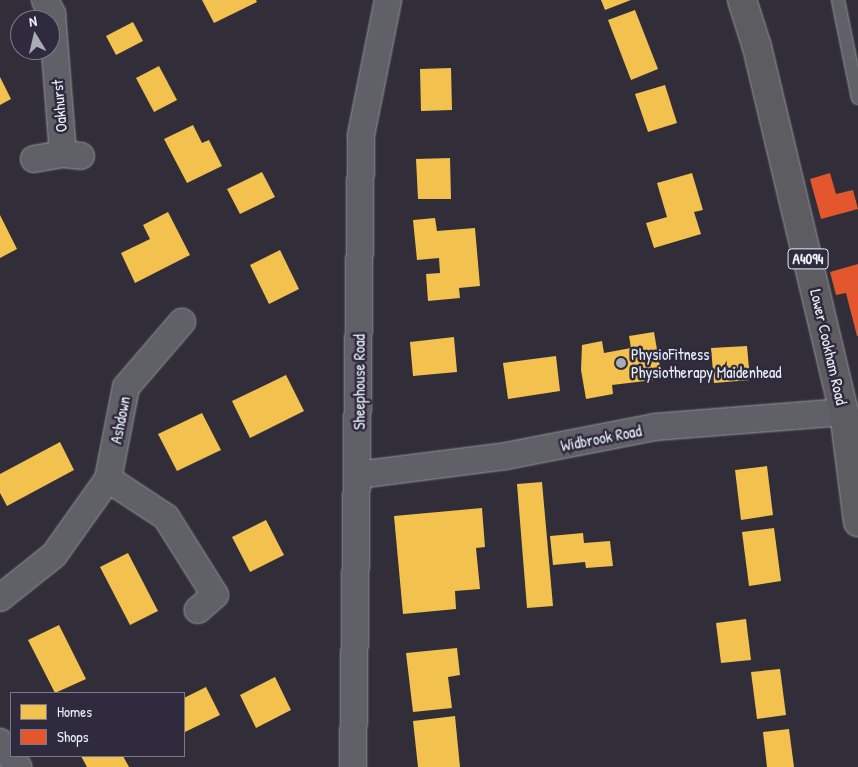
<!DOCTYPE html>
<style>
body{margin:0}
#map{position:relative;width:858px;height:767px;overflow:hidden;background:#312e39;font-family:"Patrick Hand",sans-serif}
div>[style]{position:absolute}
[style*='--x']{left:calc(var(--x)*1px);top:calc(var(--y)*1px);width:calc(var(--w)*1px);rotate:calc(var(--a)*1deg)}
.homes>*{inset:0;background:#f2c14e}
.shops>*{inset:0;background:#e4572e}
.roads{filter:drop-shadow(0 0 1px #98999f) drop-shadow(0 0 1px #98999f)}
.lane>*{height:12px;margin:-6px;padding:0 6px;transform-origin:6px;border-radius:6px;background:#606067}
.street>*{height:26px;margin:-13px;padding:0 13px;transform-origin:13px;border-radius:13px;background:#606067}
.primary>*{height:28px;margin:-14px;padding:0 14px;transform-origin:14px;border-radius:14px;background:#5d5c61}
.dots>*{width:14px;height:14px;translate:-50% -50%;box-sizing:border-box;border:2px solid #2f2a3d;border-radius:50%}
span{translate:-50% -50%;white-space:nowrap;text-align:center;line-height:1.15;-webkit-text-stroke:5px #2f2a3d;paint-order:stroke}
.shield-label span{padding:1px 4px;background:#2f2a3d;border:1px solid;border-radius:4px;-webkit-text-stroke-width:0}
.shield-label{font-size:15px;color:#e8f1f8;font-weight:700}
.street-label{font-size:16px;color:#e8f1f8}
.poi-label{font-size:16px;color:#e8f1f8}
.left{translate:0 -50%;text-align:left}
.legend{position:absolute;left:10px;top:692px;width:175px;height:65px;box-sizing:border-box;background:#2f2a3d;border:1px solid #797a88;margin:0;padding:6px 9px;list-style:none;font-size:15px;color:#e8f1f8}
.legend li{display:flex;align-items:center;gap:10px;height:25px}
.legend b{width:25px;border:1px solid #797a88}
.north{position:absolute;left:10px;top:10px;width:50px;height:50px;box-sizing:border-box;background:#2f2a3d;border:1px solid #797a88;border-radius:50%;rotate:351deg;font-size:14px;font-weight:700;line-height:20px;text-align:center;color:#e8f1f8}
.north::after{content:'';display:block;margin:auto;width:18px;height:22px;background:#a8adb5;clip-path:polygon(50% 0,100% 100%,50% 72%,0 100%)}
</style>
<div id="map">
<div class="homes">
<div style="clip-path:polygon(202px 0,256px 0,257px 2px,214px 23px)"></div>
<div style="clip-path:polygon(601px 0,631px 0,605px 10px)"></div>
<div style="clip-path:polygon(635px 10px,658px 69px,631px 80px,608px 20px)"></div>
<div style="clip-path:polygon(133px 22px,143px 41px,116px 55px,106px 36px)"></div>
<div style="clip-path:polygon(159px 66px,177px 100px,154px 112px,136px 78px)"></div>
<div style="clip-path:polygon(451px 68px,452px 110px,421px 111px,420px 69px)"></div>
<div style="clip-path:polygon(0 77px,11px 99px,0 105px)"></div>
<div style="clip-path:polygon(665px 85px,677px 123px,648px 132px,635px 94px)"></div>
<div style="clip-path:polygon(193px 125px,202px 143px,209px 140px,222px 166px,187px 183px,164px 139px)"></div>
<div style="clip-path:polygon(450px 158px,451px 199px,418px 199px,416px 159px)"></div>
<div style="clip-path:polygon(262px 172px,275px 197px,240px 214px,227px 189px)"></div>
<div style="clip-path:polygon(692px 173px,703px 210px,694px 212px,701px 234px,654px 248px,646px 223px,667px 217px,657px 183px)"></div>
<div style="clip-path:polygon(168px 212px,190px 255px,135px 283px,121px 253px,150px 239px,143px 225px)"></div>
<div style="clip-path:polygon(0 215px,17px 249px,0 258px)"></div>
<div style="clip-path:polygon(435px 218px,437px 231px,475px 228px,480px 286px,459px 288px,460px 298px,428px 301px,426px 274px,440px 273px,439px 258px,417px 260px,413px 220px)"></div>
<div style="clip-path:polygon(280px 250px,299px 289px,269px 304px,250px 265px)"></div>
<div style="clip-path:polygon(654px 332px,662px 379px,612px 385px,613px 394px,586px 399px,581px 370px,582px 345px,602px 341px,604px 353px,631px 348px,629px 336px)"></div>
<div style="clip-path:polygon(454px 337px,457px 372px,413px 376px,410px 342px)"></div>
<div style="clip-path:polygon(747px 346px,750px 380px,714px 383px,711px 348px)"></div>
<div style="clip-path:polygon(556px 356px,560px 391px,508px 399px,503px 363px)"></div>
<div style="clip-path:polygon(286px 375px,304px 411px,250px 438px,232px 401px)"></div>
<div style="clip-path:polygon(202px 413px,221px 450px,177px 471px,158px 434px)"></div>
<div style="clip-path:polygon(60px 442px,74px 470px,7px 506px,0 493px,0 474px)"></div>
<div style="clip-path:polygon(767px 466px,773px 515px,741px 520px,735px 470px)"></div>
<div style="clip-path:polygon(542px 482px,553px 606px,527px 608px,517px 484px)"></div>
<div style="clip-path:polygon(482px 508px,485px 547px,476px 548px,480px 589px,455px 591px,456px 609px,403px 614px,394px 516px)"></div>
<div style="clip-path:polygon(266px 520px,284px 555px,250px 572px,232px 537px)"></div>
<div style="clip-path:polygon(774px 528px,781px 581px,749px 586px,742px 532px)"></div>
<div style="clip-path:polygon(583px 533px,584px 543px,610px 541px,613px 566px,586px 568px,585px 562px,553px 565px,550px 536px)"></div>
<div style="clip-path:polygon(128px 553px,158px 611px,130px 625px,100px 567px)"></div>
<div style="clip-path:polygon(746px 619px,751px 660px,721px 663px,716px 623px)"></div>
<div style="clip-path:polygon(59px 625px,86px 679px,55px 693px,28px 640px)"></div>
<div style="clip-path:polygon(457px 648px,460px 675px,448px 677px,452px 708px,413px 712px,406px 653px)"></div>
<div style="clip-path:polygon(780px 669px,786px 715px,757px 719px,751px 672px)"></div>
<div style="clip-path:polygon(275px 677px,291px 710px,256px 728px,240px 695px)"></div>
<div style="clip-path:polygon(206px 687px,220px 715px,185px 732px,184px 698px)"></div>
<div style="clip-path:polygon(455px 716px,460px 767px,418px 767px,413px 721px)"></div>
<div style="clip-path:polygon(789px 729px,794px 767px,767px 767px,763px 732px)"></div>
<div style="clip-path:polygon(81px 756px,123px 756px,129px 767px,87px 767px)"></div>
</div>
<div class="shops">
<div style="clip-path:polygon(830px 173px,836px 194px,853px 190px,858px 209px,821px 219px,810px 179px)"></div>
<div style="clip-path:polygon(858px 264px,858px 336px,857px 336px,846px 293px,836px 295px,830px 272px)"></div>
</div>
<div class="roads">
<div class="lane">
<div style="--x:838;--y:0;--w:100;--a:78.5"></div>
</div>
<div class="street">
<div style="--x:45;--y:0;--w:16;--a:63"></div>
<div style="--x:52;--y:14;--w:140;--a:85.5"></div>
<div style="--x:34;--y:159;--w:29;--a:-10"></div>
<div style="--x:63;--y:154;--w:18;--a:6"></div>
<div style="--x:358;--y:475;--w:149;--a:-7.3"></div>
<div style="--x:506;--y:456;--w:152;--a:-11"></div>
<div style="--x:655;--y:427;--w:190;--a:-4.5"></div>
<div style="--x:108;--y:479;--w:69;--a:33.2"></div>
<div style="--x:166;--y:517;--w:92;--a:57.9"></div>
<div style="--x:215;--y:595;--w:23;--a:139"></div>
<div style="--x:0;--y:598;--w:69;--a:-38.5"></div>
<div style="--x:54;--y:555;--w:93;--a:-54.6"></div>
<div style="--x:108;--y:479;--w:94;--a:-78.9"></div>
<div style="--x:126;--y:387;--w:86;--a:-49.3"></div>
<div style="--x:0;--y:742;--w:31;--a:54"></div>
<div style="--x:353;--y:767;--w:632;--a:-89.27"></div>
<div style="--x:361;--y:135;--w:138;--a:-78.7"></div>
</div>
<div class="primary">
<div style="--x:742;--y:0;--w:49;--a:72.3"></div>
<div style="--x:757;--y:47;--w:375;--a:76.6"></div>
<div style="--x:844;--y:412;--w:111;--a:82.7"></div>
</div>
</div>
<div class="dots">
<div style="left:621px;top:363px;background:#a8adb5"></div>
</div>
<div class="shield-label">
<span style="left:808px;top:259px">A4094</span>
</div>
<div class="street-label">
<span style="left:59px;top:106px;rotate:-95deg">Oakhurst</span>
<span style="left:829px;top:347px;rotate:77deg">Lower Cookham Road</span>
<span style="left:359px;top:382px;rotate:-90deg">Sheephouse Road</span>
<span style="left:120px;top:420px;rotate:-79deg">Ashdown</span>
<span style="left:601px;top:438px;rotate:-11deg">Widbrook Road</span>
</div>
<div class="poi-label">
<span class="left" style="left:631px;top:363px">PhysioFitness<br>Physiotherapy Maidenhead</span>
</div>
<ul class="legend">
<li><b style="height:14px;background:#f2c14e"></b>Homes</li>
<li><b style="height:14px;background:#e4572e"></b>Shops</li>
</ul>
<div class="north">N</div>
</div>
